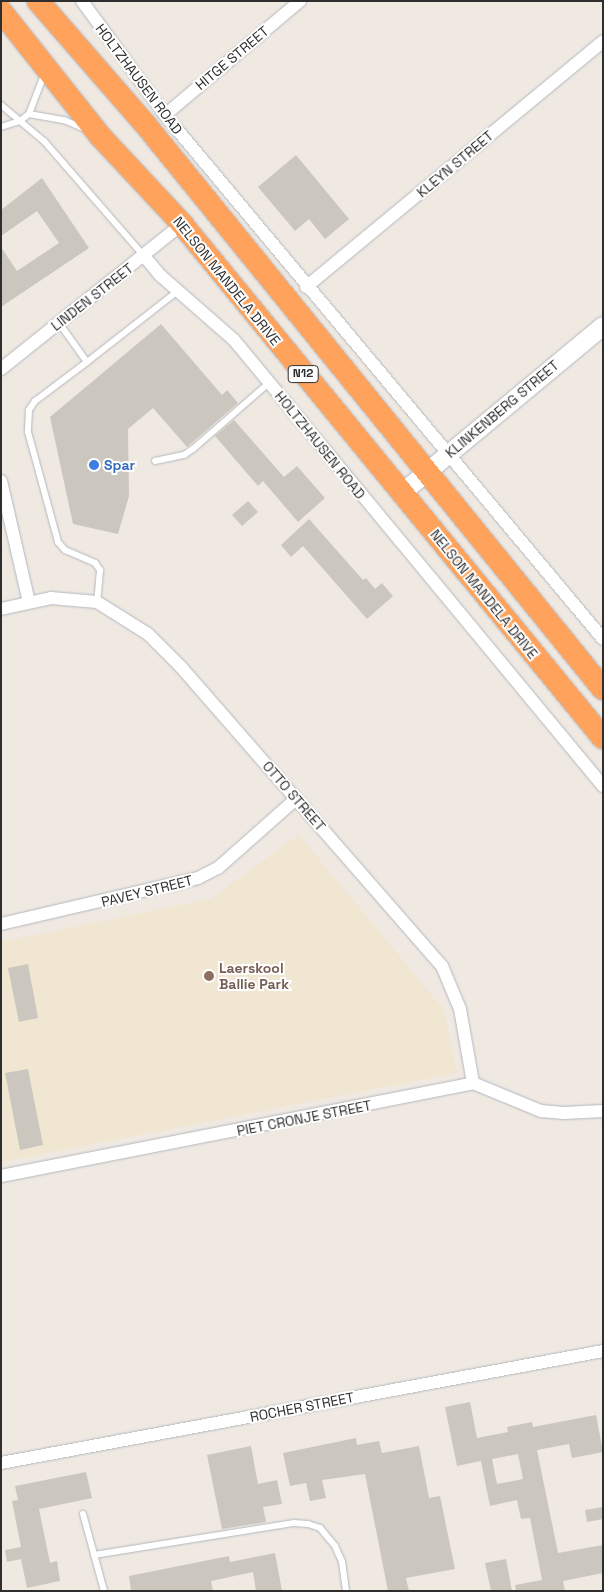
<!DOCTYPE html>
<style>
body{margin:0}
#map{position:relative;width:604px;height:1592px;overflow:hidden;background:#efe9e1;font-family:"Space Grotesk",sans-serif}
div>[style]{position:absolute}
[style*='--x']{left:calc(var(--x)*1px);top:calc(var(--y)*1px);width:calc(var(--w)*1px);rotate:calc(var(--a)*1deg)}
.education>*{inset:0;background:#f0e6d1}
.building>*{inset:0;background:#cbc7bf}
.roads{filter:drop-shadow(0 0 1px #b4b7c1) drop-shadow(0 0 1px #b4b7c1)}
.lane>*{height:6px;margin:-3px;padding:0 3px;transform-origin:3px;border-radius:3px;background:#fff}
.street>*{height:12px;margin:-6px;padding:0 6px;transform-origin:6px;border-radius:6px;background:#fff}
.secondary>*{height:18px;margin:-9px;padding:0 9px;transform-origin:9px;border-radius:9px;background:#fff}
.highway>*{height:22px;margin:-11px;padding:0 11px;transform-origin:11px;border-radius:11px;background:#ffa35c}
.dots>*{width:14px;height:14px;translate:-50% -50%;box-sizing:border-box;border:2px solid #fff;border-radius:50%}
span{translate:-50% -50%;white-space:nowrap;text-align:center;line-height:1.15;-webkit-text-stroke:4px #fff;paint-order:stroke}
.shield-label span{padding:1px 4px;background:#fff;border:1px solid;border-radius:4px;-webkit-text-stroke-width:0}
.shield-label{font-size:12px;color:#2e2e2e;font-weight:700}
.street-label{font-size:14px;color:#2e2e2e}
.shop-label{font-size:14px;color:#366cbe;font-weight:700}
.left{translate:0 -50%;text-align:left}
.education-label{font-size:14px;color:#785e54;font-weight:700}
.frame{position:absolute;inset:0;border:2px solid #2e2e2e;pointer-events:none}
</style>
<div id="map">
<div class="education">
<div style="clip-path:polygon(299px 835px,444px 1010px,457px 1073px,1px 1162px,1px 942px,210px 899px)"></div>
</div>
<div class="building">
<div style="clip-path:polygon(296px 155px,349px 219px,325px 239px,309px 219px,295px 231px,258px 187px)"></div>
<div style="clip-path:polygon(42px 178px,89px 248px,1px 307px,1px 247px,17px 271px,59px 243px,37px 211px,1px 236px,1px 210px)"></div>
<div style="clip-path:polygon(161px 324px,222px 395px,227px 390px,238px 403px,187px 447px,153px 408px,128px 429px,129px 496px,118px 534px,73px 524px,50px 417px)"></div>
<div style="clip-path:polygon(234px 420px,284px 477px,297px 466px,325px 498px,298px 522px,263px 481px,258px 486px,215px 436px)"></div>
<div style="clip-path:polygon(248px 501px,258px 512px,242px 526px,232px 515px)"></div>
<div style="clip-path:polygon(309px 519px,363px 580px,366px 578px,375px 589px,382px 583px,393px 596px,367px 619px,303px 546px,291px 557px,281px 545px)"></div>
<div style="clip-path:polygon(28px 964px,38px 1018px,19px 1022px,8px 968px)"></div>
<div style="clip-path:polygon(28px 1069px,43px 1145px,20px 1150px,5px 1073px)"></div>
<div style="clip-path:polygon(evenodd,470px 1402px,477px 1438px,508px 1432px,507px 1427px,532px 1422px,533px 1427px,596px 1415px,603px 1452px,572px 1458px,569px 1444px,537px 1450px,558px 1553px,603px 1545px,603px 1573px,563px 1581px,565px 1591px,516px 1591px,515px 1585px,542px 1580px,530px 1518px,521px 1519px,517px 1500px,490px 1506px,481px 1461px,457px 1466px,445px 1407px,470px 1402px,518px 1454px,523px 1479px,497px 1484px,492px 1459px,518px 1454px)"></div>
<div style="clip-path:polygon(356px 1438px,357px 1445px,379px 1441px,382px 1453px,419px 1446px,429px 1498px,440px 1496px,455px 1569px,406px 1578px,409px 1591px,388px 1591px,365px 1474px,322px 1480px,326px 1498px,310px 1501px,306px 1483px,290px 1486px,283px 1453px)"></div>
<div style="clip-path:polygon(251px 1446px,258px 1484px,277px 1480px,282px 1504px,263px 1507px,266px 1522px,222px 1529px,207px 1455px)"></div>
<div style="clip-path:polygon(86px 1472px,92px 1498px,39px 1509px,50px 1563px,57px 1561px,60px 1581px,27px 1588px,21px 1559px,7px 1562px,5px 1550px,21px 1547px,12px 1501px,18px 1500px,15px 1486px)"></div>
<div style="clip-path:polygon(603px 1507px,603px 1519px,587px 1522px,585px 1510px)"></div>
<div style="clip-path:polygon(275px 1553px,282px 1591px,256px 1591px,253px 1572px,211px 1581px,213px 1591px,131px 1591px,129px 1576px,229px 1556px,230px 1562px)"></div>
<div style="clip-path:polygon(506px 1559px,512px 1591px,491px 1591px,485px 1563px)"></div>
</div>
<div class="roads">
<div class="lane">
<div style="--x:1;--y:105;--w:25;--a:40"></div>
<div style="--x:20;--y:121;--w:11;--a:-38"></div>
<div style="--x:29;--y:114;--w:42;--a:-69"></div>
<div style="--x:29;--y:114;--w:36;--a:10"></div>
<div style="--x:64;--y:120;--w:21;--a:23"></div>
<div style="--x:1;--y:127;--w:20;--a:-18"></div>
<div style="--x:20;--y:121;--w:31;--a:40"></div>
<div style="--x:44;--y:141;--w:152;--a:49"></div>
<div style="--x:59;--y:323;--w:48;--a:54.3"></div>
<div style="--x:87;--y:362;--w:115;--a:-38"></div>
<div style="--x:87;--y:362;--w:65;--a:143.1"></div>
<div style="--x:35;--y:401;--w:11;--a:124"></div>
<div style="--x:29;--y:410;--w:22;--a:93"></div>
<div style="--x:28;--y:432;--w:114;--a:74.7"></div>
<div style="--x:58;--y:542;--w:11;--a:49"></div>
<div style="--x:65;--y:550;--w:33;--a:23"></div>
<div style="--x:95;--y:563;--w:9;--a:54"></div>
<div style="--x:100;--y:570;--w:32;--a:95"></div>
<div style="--x:155;--y:461;--w:30;--a:-12"></div>
<div style="--x:184;--y:455;--w:11;--a:-34"></div>
<div style="--x:193;--y:449;--w:102;--a:-41"></div>
<div style="--x:83;--y:1514;--w:80;--a:74.7"></div>
<div style="--x:94;--y:1555;--w:203;--a:-9.1"></div>
<div style="--x:294;--y:1523;--w:14;--a:4"></div>
<div style="--x:308;--y:1524;--w:13;--a:18"></div>
<div style="--x:320;--y:1528;--w:23;--a:50"></div>
<div style="--x:335;--y:1546;--w:17;--a:66"></div>
<div style="--x:342;--y:1562;--w:29;--a:82"></div>
</div>
<div class="street">
<div style="--x:82;--y:1;--w:141;--a:53.9"></div>
<div style="--x:165;--y:115;--w:683;--a:50.11"></div>
<div style="--x:165;--y:115;--w:177;--a:-40.2"></div>
<div style="--x:144;--y:256;--w:26;--a:50"></div>
<div style="--x:161;--y:276;--w:97;--a:41.2"></div>
<div style="--x:234;--y:340;--w:579;--a:50.4"></div>
<div style="--x:306;--y:287;--w:386;--a:-39.6"></div>
<div style="--x:1;--y:369;--w:232;--a:-38.7"></div>
<div style="--x:1;--y:481;--w:124;--a:77"></div>
<div style="--x:1;--y:609;--w:51;--a:-12.4"></div>
<div style="--x:51;--y:598;--w:46;--a:5"></div>
<div style="--x:97;--y:602;--w:60;--a:32.1"></div>
<div style="--x:148;--y:634;--w:47;--a:45"></div>
<div style="--x:181;--y:667;--w:397;--a:48.9"></div>
<div style="--x:442;--y:966;--w:47;--a:67.3"></div>
<div style="--x:460;--y:1009;--w:75;--a:80"></div>
<div style="--x:1;--y:924;--w:202;--a:-13.1"></div>
<div style="--x:198;--y:878;--w:22;--a:-27"></div>
<div style="--x:218;--y:868;--w:104;--a:-41.5"></div>
<div style="--x:1;--y:1176;--w:481;--a:-11.1"></div>
<div style="--x:473;--y:1083;--w:74;--a:22.4"></div>
<div style="--x:541;--y:1111;--w:23;--a:5"></div>
<div style="--x:564;--y:1113;--w:39;--a:-3"></div>
<div style="--x:1;--y:1463;--w:612;--a:-10.54"></div>
</div>
<div class="secondary">
<div style="--x:402;--y:493;--w:261;--a:-39.7"></div>
</div>
<div class="highway">
<div style="--x:38;--y:1;--w:163;--a:49"></div>
<div style="--x:145;--y:124;--w:727;--a:50.97"></div>
<div style="--x:1;--y:11;--w:161;--a:51.6"></div>
<div style="--x:101;--y:137;--w:119;--a:47"></div>
<div style="--x:182;--y:224;--w:664;--a:50.68"></div>
</div>
</div>
<div class="dots">
<div style="left:94px;top:465px;background:#3f7fe0"></div>
<div style="left:209px;top:976px;background:#8d6e63"></div>
</div>
<div class="shield-label">
<span style="left:303px;top:374px">N12</span>
</div>
<div class="street-label">
<span style="left:232px;top:58px;rotate:-40deg">HITGE STREET</span>
<span style="left:139px;top:79px;rotate:53deg">HOLTZHAUSEN ROAD</span>
<span style="left:455px;top:164px;rotate:-40deg">KLEYN STREET</span>
<span style="left:227px;top:281px;rotate:51deg">NELSON MANDELA DRIVE</span>
<span style="left:92px;top:297px;rotate:-38deg">LINDEN STREET</span>
<span style="left:502px;top:409px;rotate:-40deg">KLINKENBERG STREET</span>
<span style="left:320px;top:445px;rotate:51deg">HOLTZHAUSEN ROAD</span>
<span style="left:484px;top:594px;rotate:51deg">NELSON MANDELA DRIVE</span>
<span style="left:294px;top:796px;rotate:49deg">OTTO STREET</span>
<span style="left:147px;top:891px;rotate:-14deg">PAVEY STREET</span>
<span style="left:304px;top:1118px;rotate:-11deg">PIET CRONJE STREET</span>
<span style="left:302px;top:1407px;rotate:-11deg">ROCHER STREET</span>
</div>
<div class="shop-label">
<span class="left" style="left:104px;top:465px">Spar</span>
</div>
<div class="education-label">
<span class="left" style="left:219px;top:976px">Laerskool<br>Ballie Park</span>
</div>
<div class="frame"></div>
</div>
